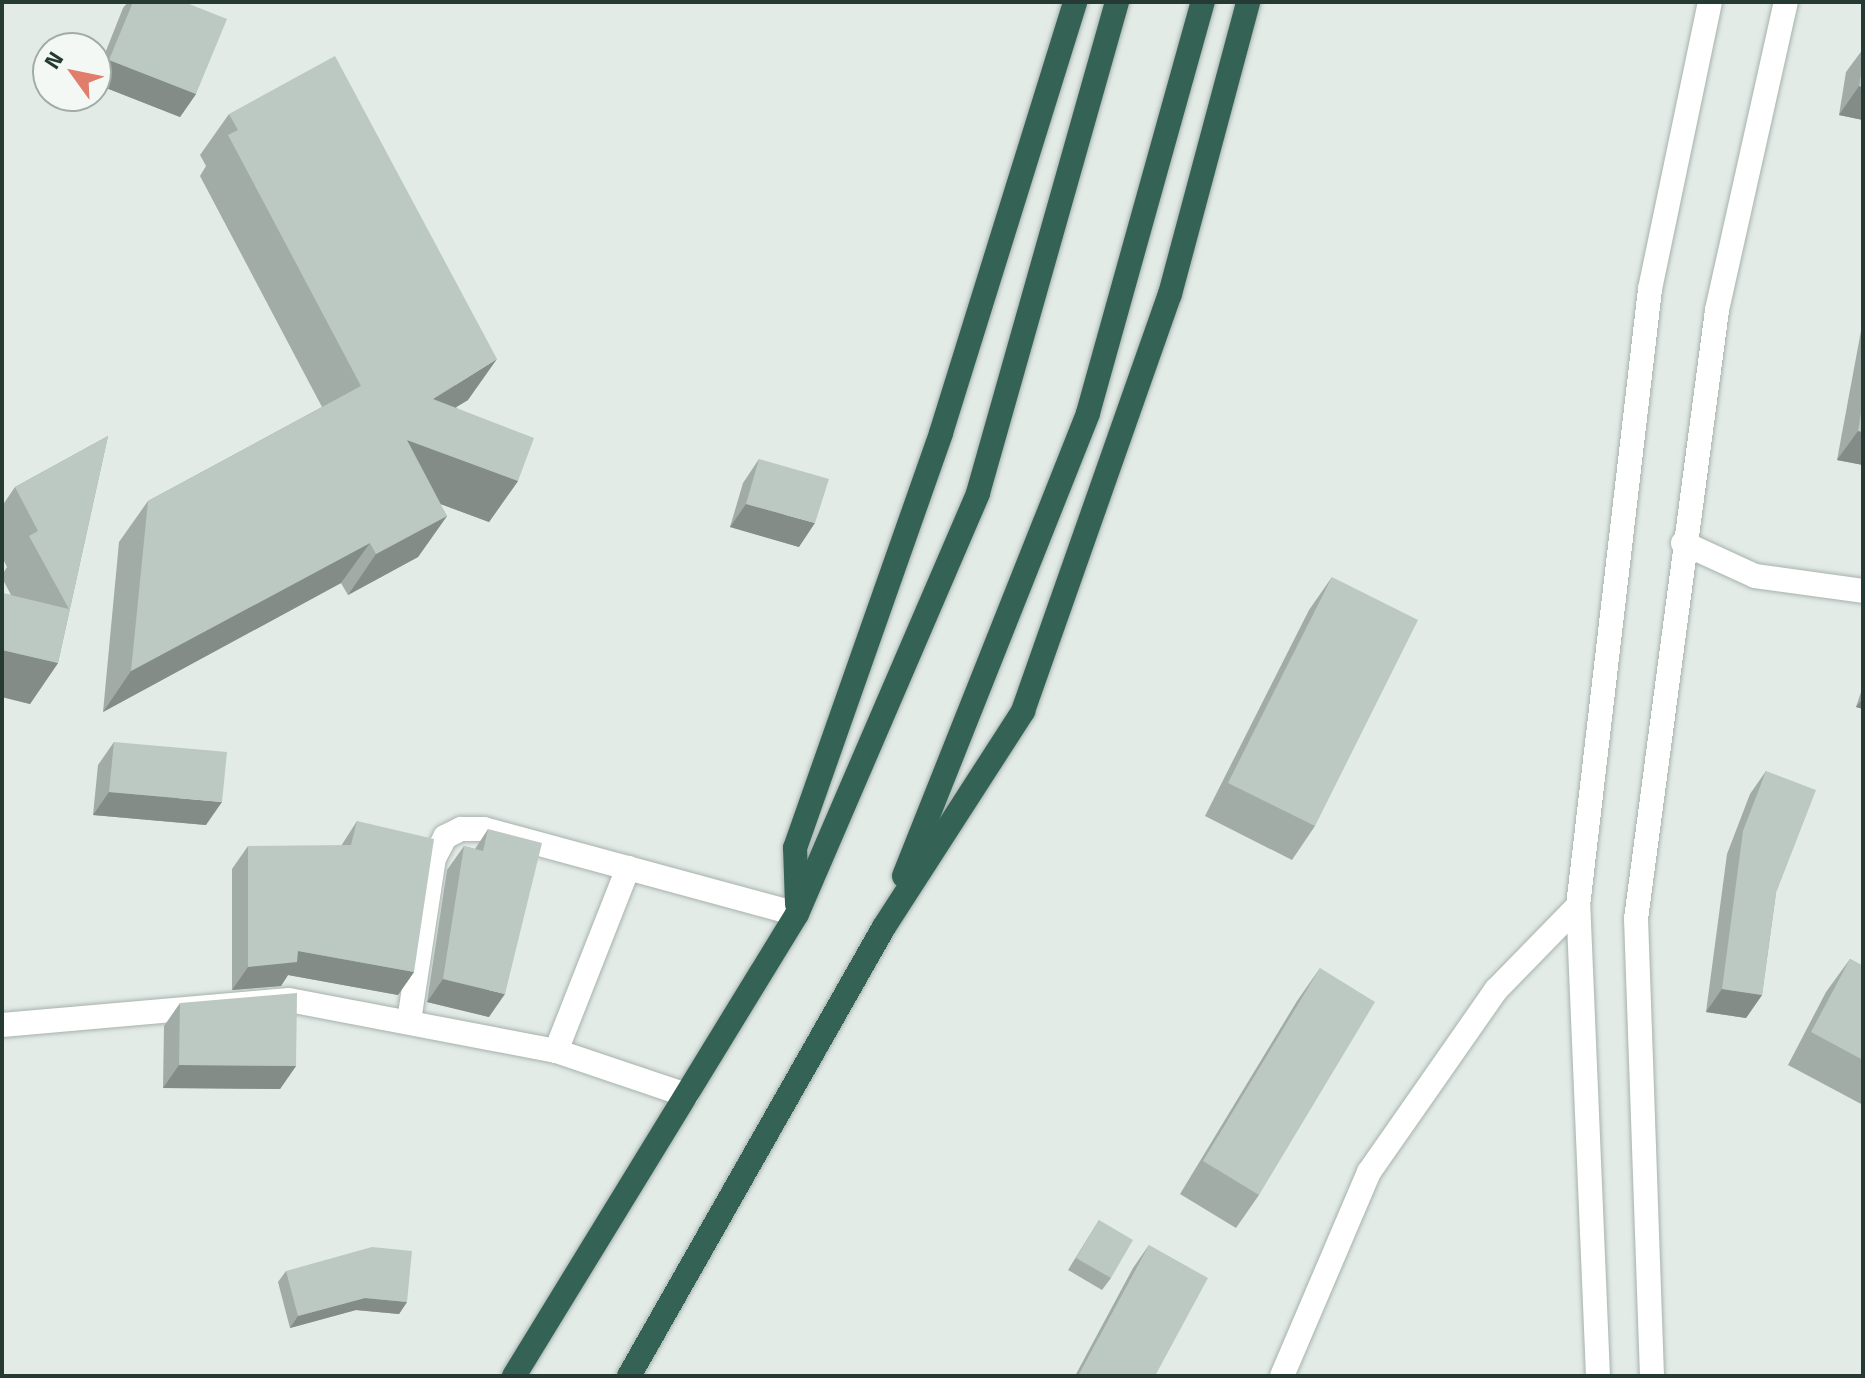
<!DOCTYPE html>
<style>
body{margin:0}
#map{position:relative;width:1865px;height:1378px;overflow:hidden;background:#e3ebe7;font-family:"Titillium Web",sans-serif}
div>[style]{position:absolute}
[style*='--x']{left:calc(var(--x)*1px);top:calc(var(--y)*1px);width:calc(var(--w)*1px);rotate:calc(var(--a)*1deg)}
.roads{filter:drop-shadow(0 0 2px #a6b2ad) drop-shadow(0 0 2px #a6b2ad)}
.minor>*{height:24px;margin:-12px;padding:0 12px;transform-origin:12px;border-radius:12px;background:#fff}
.highway>*{height:24px;margin:-12px;padding:0 12px;transform-origin:12px;border-radius:12px;background:#346355}
.wall>*{inset:0;background:#a2aca7}
.shaded-wall>*{inset:0;background:#848c88}
.building>*{inset:0;background:#bcc8c2}
span{translate:-50% -50%;white-space:nowrap;text-align:center;line-height:1.15;-webkit-text-stroke:8px #f3f8f5;paint-order:stroke}
.frame{position:absolute;inset:0;border:4px solid #253a33;pointer-events:none}
.north{position:absolute;left:32px;top:32px;width:80px;height:80px;box-sizing:border-box;background:#f3f8f5;border:2px solid #a1aca7;border-radius:50%;rotate:303deg;font-size:22px;font-weight:700;line-height:32px;text-align:center;color:#253a33}
.north::after{content:'';display:block;margin:auto;width:28px;height:36px;background:#e17e6b;clip-path:polygon(50% 0,100% 100%,50% 72%,0 100%)}
</style>
<div id="map">
<div class="roads">
<div class="minor">
<div style="--x:1683;--y:543;--w:79;--a:24.6"></div>
<div style="--x:1755;--y:576;--w:109;--a:7.9"></div>
<div style="--x:409;--y:1021;--w:165;--a:-81.3"></div>
<div style="--x:434;--y:858;--w:24;--a:-62"></div>
<div style="--x:445;--y:837;--w:18;--a:-27"></div>
<div style="--x:461;--y:829;--w:23;--a:0"></div>
<div style="--x:484;--y:829;--w:324;--a:15.2"></div>
<div style="--x:2;--y:1025;--w:288;--a:-5"></div>
<div style="--x:289;--y:1000;--w:272;--a:10.8"></div>
<div style="--x:556;--y:1051;--w:138;--a:18.6"></div>
<div style="--x:556;--y:1051;--w:197;--a:-68.5"></div>
<div style="--x:1282;--y:1376;--w:222;--a:-66.9"></div>
<div style="--x:1369;--y:1172;--w:222;--a:-55.1"></div>
<div style="--x:1496;--y:990;--w:117;--a:-45.7"></div>
<div style="--x:1598;--y:1376;--w:470;--a:-92.4"></div>
<div style="--x:1578;--y:906;--w:621;--a:-83.34"></div>
<div style="--x:1650;--y:289;--w:293;--a:-78.2"></div>
<div style="--x:1652;--y:1376;--w:457;--a:-92"></div>
<div style="--x:1636;--y:919;--w:614;--a:-82.42"></div>
<div style="--x:1717;--y:310;--w:316;--a:-77.4"></div>
</div>
<div class="highway">
<div style="--x:904;--y:876;--w:498;--a:-68.3"></div>
<div style="--x:1088;--y:413;--w:427;--a:-74.4"></div>
<div style="--x:797;--y:904;--w:56;--a:-92"></div>
<div style="--x:795;--y:848;--w:440;--a:-70.6"></div>
<div style="--x:941;--y:433;--w:451;--a:-72.7"></div>
<div style="--x:514;--y:1376;--w:542;--a:-58.51"></div>
<div style="--x:797;--y:914;--w:458;--a:-66.7"></div>
<div style="--x:978;--y:493;--w:510;--a:-74.19"></div>
<div style="--x:629;--y:1376;--w:516;--a:-60.41"></div>
<div style="--x:884;--y:927;--w:257;--a:-57.2"></div>
<div style="--x:1023;--y:711;--w:442;--a:-70.6"></div>
<div style="--x:1170;--y:294;--w:302;--a:-75"></div>
</div>
</div>
<div class="wall">
<div style="clip-path:polygon(128px 2px,184px 2px,196px 94px,180px 117px,96px 84px,96px 76px,123px 8px)"></div>
<div style="clip-path:polygon(1863px 49px,1863px 120px,1839px 115px,1846px 72px)"></div>
<div style="clip-path:polygon(229px 114px,468px 400px,456px 407px,518px 481px,489px 522px,440px 504px,447px 516px,418px 557px,348px 595px,341px 583px,103px 712px,119px 542px,148px 501px,322px 407px,200px 176px,206px 166px,200px 155px)"></div>
<div style="clip-path:polygon(1863px 320px,1863px 465px,1837px 460px)"></div>
<div style="clip-path:polygon(108px 436px,58px 663px,30px 704px,2px 697px,2px 593px,11px 595px,2px 578px,2px 575px,7px 567px,2px 557px,2px 506px,15px 487px)"></div>
<div style="clip-path:polygon(759px 459px,799px 547px,730px 527px,743px 483px)"></div>
<div style="clip-path:polygon(1332px 577px,1315px 826px,1292px 860px,1205px 816px,1309px 610px)"></div>
<div style="clip-path:polygon(1863px 686px,1863px 709px,1856px 707px)"></div>
<div style="clip-path:polygon(114px 742px,206px 825px,93px 815px,98px 765px)"></div>
<div style="clip-path:polygon(1766px 771px,1776px 893px,1762px 995px,1746px 1018px,1706px 1012px,1727px 854px,1750px 794px)"></div>
<div style="clip-path:polygon(357px 821px,414px 972px,398px 995px,288px 975px,281px 986px,232px 990px,232px 869px,248px 846px,341px 846px)"></div>
<div style="clip-path:polygon(488px 829px,489px 1017px,427px 1002px,447px 870px,464px 846px,475px 849px)"></div>
<div style="clip-path:polygon(1850px 959px,1863px 966px,1863px 1105px,1788px 1065px,1826px 992px)"></div>
<div style="clip-path:polygon(1320px 968px,1259px 1195px,1236px 1228px,1180px 1194px,1297px 1001px)"></div>
<div style="clip-path:polygon(180px 1003px,296px 1066px,280px 1089px,163px 1088px,164px 1026px)"></div>
<div style="clip-path:polygon(1099px 1220px,1111px 1278px,1102px 1290px,1068px 1270px)"></div>
<div style="clip-path:polygon(1149px 1245px,1155px 1376px,1075px 1376px,1133px 1268px)"></div>
<div style="clip-path:polygon(286px 1271px,407px 1302px,399px 1314px,356px 1310px,290px 1328px,278px 1282px)"></div>
</div>
<div class="shaded-wall">
<div style="clip-path:polygon(109px 60px,196px 94px,180px 117px,96px 84px,96px 79px)"></div>
<div style="clip-path:polygon(1859px 86px,1863px 87px,1863px 120px,1839px 115px)"></div>
<div style="clip-path:polygon(497px 359px,468px 400px,404px 439px,433px 399px)"></div>
<div style="clip-path:polygon(1858px 431px,1863px 432px,1863px 465px,1837px 460px)"></div>
<div style="clip-path:polygon(407px 440px,518px 481px,489px 522px,379px 481px)"></div>
<div style="clip-path:polygon(746px 504px,815px 523px,799px 547px,730px 527px)"></div>
<div style="clip-path:polygon(447px 516px,418px 557px,348px 595px,376px 554px)"></div>
<div style="clip-path:polygon(370px 543px,341px 583px,103px 712px,131px 671px)"></div>
<div style="clip-path:polygon(2px 650px,58px 663px,30px 704px,2px 697px)"></div>
<div style="clip-path:polygon(1863px 698px,1863px 709px,1856px 707px)"></div>
<div style="clip-path:polygon(109px 792px,222px 802px,206px 825px,93px 815px)"></div>
<div style="clip-path:polygon(298px 951px,414px 972px,398px 995px,288px 975px,281px 986px,232px 990px,248px 967px)"></div>
<div style="clip-path:polygon(443px 979px,505px 994px,489px 1017px,427px 1002px)"></div>
<div style="clip-path:polygon(1722px 989px,1762px 995px,1746px 1018px,1706px 1012px)"></div>
<div style="clip-path:polygon(179px 1065px,296px 1066px,280px 1089px,163px 1088px)"></div>
<div style="clip-path:polygon(365px 1298px,407px 1302px,399px 1314px,356px 1310px,290px 1328px,298px 1316px)"></div>
</div>
<div class="building">
<div style="clip-path:polygon(133px 2px,184px 2px,227px 19px,196px 94px,109px 60px)"></div>
<div style="clip-path:polygon(335px 56px,497px 359px,433px 399px,534px 438px,518px 481px,407px 440px,447px 516px,376px 554px,370px 543px,131px 671px,148px 501px,361px 386px,228px 135px,238px 130px,229px 114px)"></div>
<div style="clip-path:polygon(1863px 64px,1863px 87px,1859px 86px)"></div>
<div style="clip-path:polygon(1863px 401px,1863px 432px,1858px 431px)"></div>
<div style="clip-path:polygon(108px 436px,58px 663px,2px 650px,2px 593px,69px 609px,29px 536px,38px 531px,15px 487px)"></div>
<div style="clip-path:polygon(759px 459px,829px 479px,815px 523px,746px 504px)"></div>
<div style="clip-path:polygon(1332px 577px,1418px 620px,1315px 826px,1228px 783px)"></div>
<div style="clip-path:polygon(114px 742px,227px 752px,222px 802px,109px 792px)"></div>
<div style="clip-path:polygon(1766px 771px,1816px 790px,1776px 893px,1762px 995px,1722px 989px,1743px 831px)"></div>
<div style="clip-path:polygon(357px 821px,434px 839px,414px 972px,298px 951px,297px 962px,248px 967px,248px 846px,351px 845px)"></div>
<div style="clip-path:polygon(488px 829px,542px 843px,505px 994px,443px 979px,464px 846px,483px 851px)"></div>
<div style="clip-path:polygon(1850px 959px,1863px 966px,1863px 1060px,1811px 1032px)"></div>
<div style="clip-path:polygon(1320px 968px,1375px 1002px,1259px 1195px,1203px 1161px)"></div>
<div style="clip-path:polygon(297px 993px,296px 1066px,179px 1065px,180px 1003px)"></div>
<div style="clip-path:polygon(1099px 1220px,1133px 1240px,1111px 1278px,1076px 1258px)"></div>
<div style="clip-path:polygon(1149px 1245px,1208px 1278px,1155px 1376px,1078px 1376px)"></div>
<div style="clip-path:polygon(372px 1247px,412px 1251px,407px 1302px,365px 1298px,298px 1316px,286px 1271px)"></div>
</div>
<div class="frame"></div>
<div class="north">N</div>
</div>
